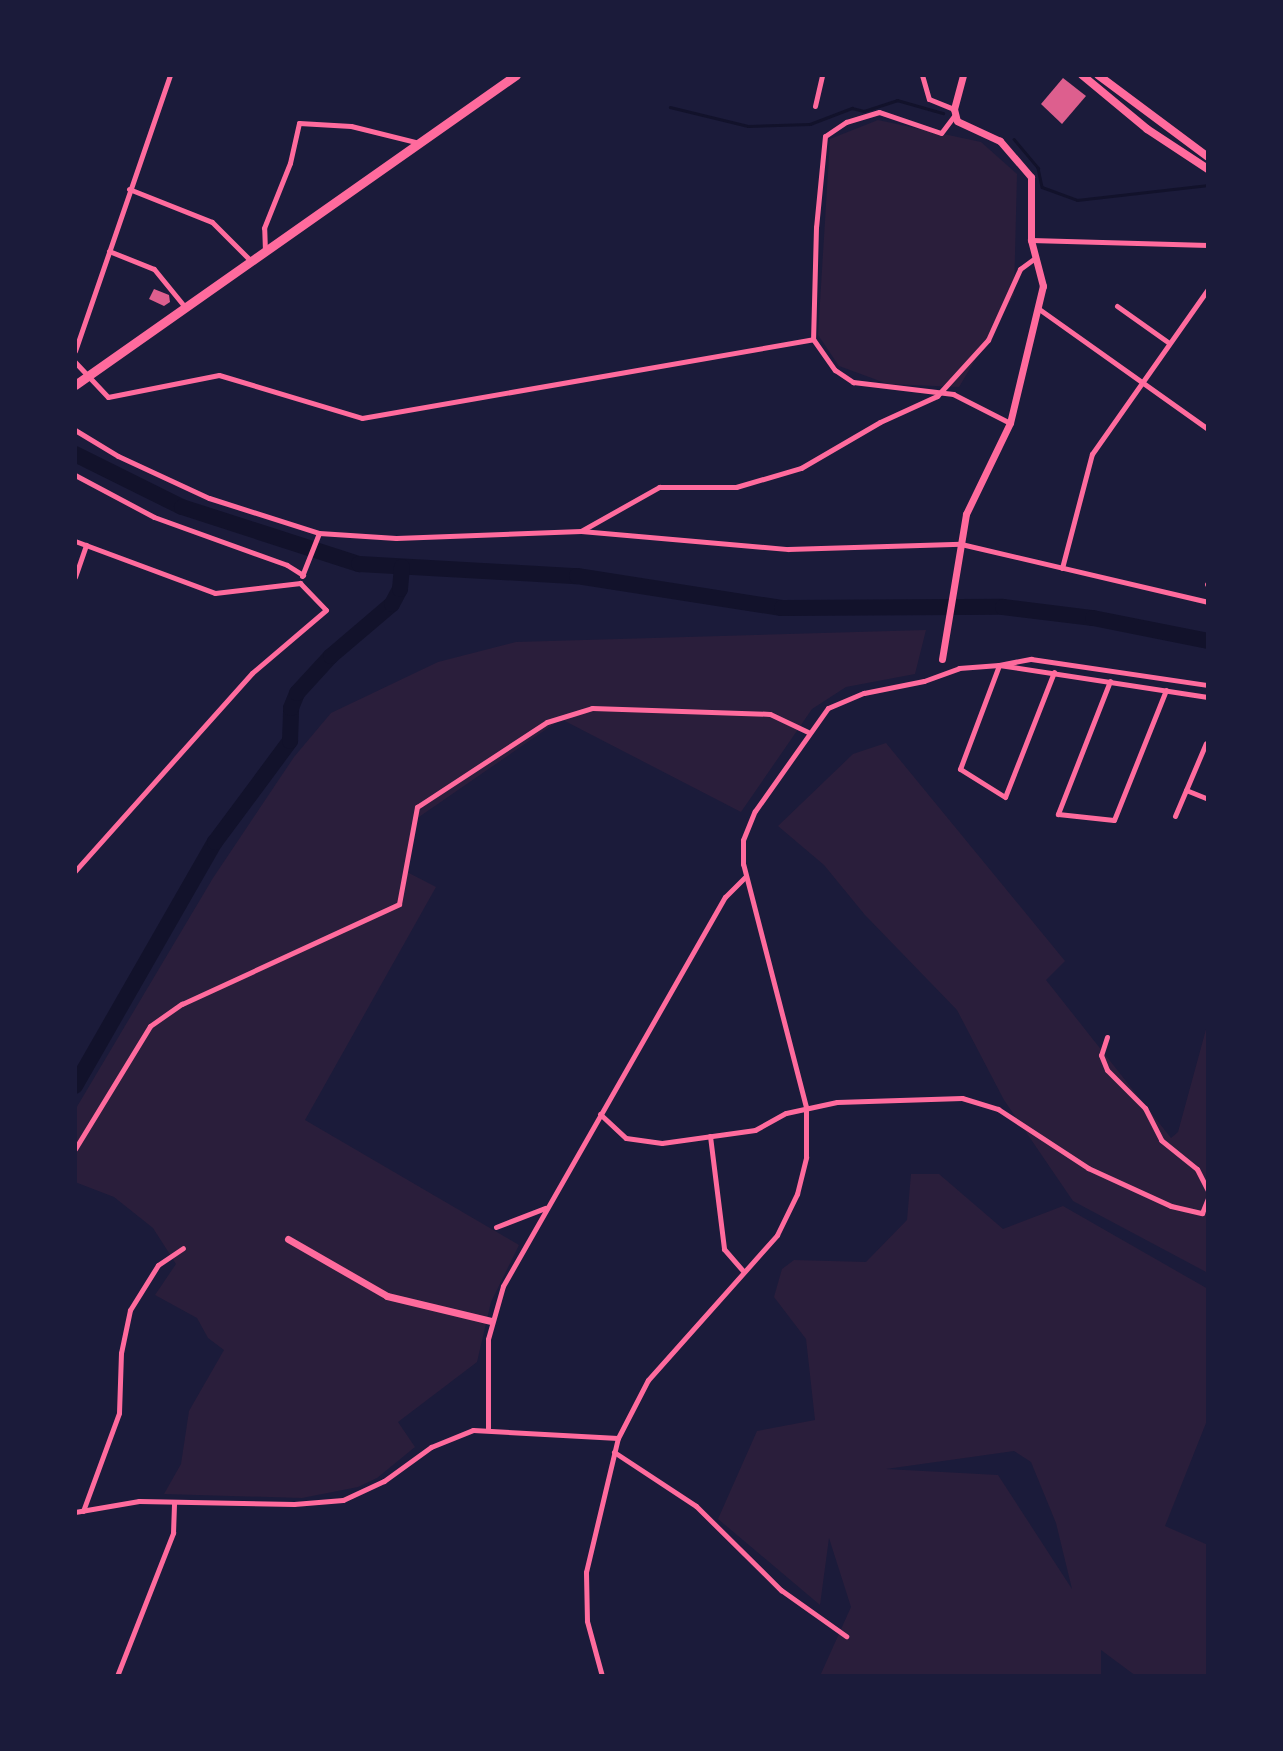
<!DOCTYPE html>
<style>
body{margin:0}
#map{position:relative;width:1283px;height:1751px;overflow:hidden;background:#1b1b3a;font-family:"Public Sans",sans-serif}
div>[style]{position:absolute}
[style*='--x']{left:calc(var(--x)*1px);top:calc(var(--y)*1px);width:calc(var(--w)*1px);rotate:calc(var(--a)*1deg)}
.green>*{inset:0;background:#2a1e3b}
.stream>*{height:2.5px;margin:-1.25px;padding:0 1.25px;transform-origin:1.25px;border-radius:1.25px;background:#12122b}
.river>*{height:16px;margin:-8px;padding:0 8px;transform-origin:8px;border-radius:8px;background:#12122b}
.building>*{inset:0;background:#dd5f8e}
.minor>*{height:5px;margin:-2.5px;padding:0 2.5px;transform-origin:2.5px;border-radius:2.5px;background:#ff6b9d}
.tertiary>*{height:7px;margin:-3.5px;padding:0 3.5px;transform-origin:3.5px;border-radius:3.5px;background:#ff6b9d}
.secondary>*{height:8px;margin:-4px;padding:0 4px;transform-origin:4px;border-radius:4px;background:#ff6b9d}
.primary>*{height:9px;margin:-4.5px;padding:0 4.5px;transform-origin:4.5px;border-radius:4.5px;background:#ff6b9d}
span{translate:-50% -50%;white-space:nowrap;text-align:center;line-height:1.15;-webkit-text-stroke:6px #1b1b3a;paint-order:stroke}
.frame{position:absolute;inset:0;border:77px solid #1b1b3a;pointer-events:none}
</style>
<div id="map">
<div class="green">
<div style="clip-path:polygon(878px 120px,981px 142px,1017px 174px,1014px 295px,959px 387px,888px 384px,839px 366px,818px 335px,830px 139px)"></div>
<div style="clip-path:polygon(926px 630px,915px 674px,846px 687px,812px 709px,741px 812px,561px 719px,416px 819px,407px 872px,436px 887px,305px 1120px,519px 1245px,491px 1302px,477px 1362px,398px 1422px,415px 1447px,377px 1478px,358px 1487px,302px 1498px,164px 1494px,181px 1464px,189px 1411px,224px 1350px,208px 1338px,197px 1318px,155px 1295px,176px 1264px,153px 1228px,114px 1197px,75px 1182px,75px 1110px,213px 878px,294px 757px,331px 713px,438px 662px,516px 642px)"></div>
<div style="clip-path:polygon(886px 743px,1065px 961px,1046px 980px,1171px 1138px,1178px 1132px,1208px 1022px,1208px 1273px,1073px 1201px,1004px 1100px,957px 1010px,865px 915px,824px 865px,778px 826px,853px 754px)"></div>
<div style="clip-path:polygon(evenodd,911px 1174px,939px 1174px,1003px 1229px,1063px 1206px,1208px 1289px,1208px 1418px,1165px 1526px,1208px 1545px,1208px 1676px,1136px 1676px,1101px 1650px,1101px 1676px,820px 1676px,851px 1607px,829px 1538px,820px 1605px,718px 1519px,757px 1431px,815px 1420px,806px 1339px,774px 1297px,782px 1269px,794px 1260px,866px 1262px,907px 1220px,911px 1174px,1014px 1451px,1031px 1462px,1056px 1523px,1072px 1589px,998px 1475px,886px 1469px,1014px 1451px)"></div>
</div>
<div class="stream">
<div style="--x:670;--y:107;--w:80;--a:13.7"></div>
<div style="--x:748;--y:126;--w:62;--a:-1.8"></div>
<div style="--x:810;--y:124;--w:45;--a:-20.9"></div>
<div style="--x:852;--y:108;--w:12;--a:14"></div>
<div style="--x:864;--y:111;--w:35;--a:-18"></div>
<div style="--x:897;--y:100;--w:48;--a:15.8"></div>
<div style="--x:1014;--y:139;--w:38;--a:50"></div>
<div style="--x:1038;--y:168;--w:19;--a:78"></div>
<div style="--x:1042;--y:187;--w:37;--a:20"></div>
<div style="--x:1077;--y:200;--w:132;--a:-6.5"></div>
</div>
<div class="river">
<div style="--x:75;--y:454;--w:119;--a:26.4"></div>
<div style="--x:182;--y:507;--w:186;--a:17.9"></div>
<div style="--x:359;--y:564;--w:218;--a:3.2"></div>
<div style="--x:577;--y:576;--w:207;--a:8.9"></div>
<div style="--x:782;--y:608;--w:221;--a:-0.3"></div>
<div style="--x:1003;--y:607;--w:91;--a:7"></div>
<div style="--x:1093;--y:618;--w:117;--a:11.3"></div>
<div style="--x:75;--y:1086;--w:281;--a:-60.2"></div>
<div style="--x:215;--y:842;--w:126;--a:-53.4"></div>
<div style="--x:290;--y:741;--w:33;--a:-88"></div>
<div style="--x:291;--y:708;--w:16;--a:-68"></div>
<div style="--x:297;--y:693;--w:50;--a:-47.4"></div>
<div style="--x:331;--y:656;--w:80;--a:-40.4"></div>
<div style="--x:392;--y:604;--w:17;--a:-62"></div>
<div style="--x:400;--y:589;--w:22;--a:-85"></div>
</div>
<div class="building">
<div style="clip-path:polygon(1063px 78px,1086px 96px,1062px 124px,1041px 104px)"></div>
<div style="clip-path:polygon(154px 289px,169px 295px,170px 302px,164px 306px,149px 299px)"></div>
</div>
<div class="minor">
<div style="--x:922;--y:75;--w:25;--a:74"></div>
<div style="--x:929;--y:99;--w:27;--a:22"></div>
<div style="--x:815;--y:106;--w:32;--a:-77"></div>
<div style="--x:954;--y:116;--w:21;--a:127"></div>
<div style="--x:941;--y:133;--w:65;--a:-161.3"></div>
<div style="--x:879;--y:112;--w:34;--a:163"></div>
<div style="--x:846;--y:122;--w:25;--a:146"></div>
<div style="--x:825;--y:136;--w:91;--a:95.6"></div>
<div style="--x:816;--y:227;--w:112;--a:91.5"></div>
<div style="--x:813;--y:339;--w:38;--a:55"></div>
<div style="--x:835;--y:370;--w:22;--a:34"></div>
<div style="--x:853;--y:382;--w:101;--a:6.8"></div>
<div style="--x:953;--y:394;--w:64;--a:27"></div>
<div style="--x:129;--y:189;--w:89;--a:21.7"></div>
<div style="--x:212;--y:222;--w:55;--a:45"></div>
<div style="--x:1031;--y:240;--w:177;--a:1.6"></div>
<div style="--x:109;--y:251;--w:48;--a:21.8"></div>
<div style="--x:154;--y:269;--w:49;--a:50.8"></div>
<div style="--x:265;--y:251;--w:23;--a:-92"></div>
<div style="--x:264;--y:228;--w:70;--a:-68.2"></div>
<div style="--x:290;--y:163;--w:41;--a:-77.3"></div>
<div style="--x:299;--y:123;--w:52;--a:3.3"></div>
<div style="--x:351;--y:126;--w:70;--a:14"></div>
<div style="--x:1117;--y:306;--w:64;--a:35.4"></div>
<div style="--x:1039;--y:309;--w:207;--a:35.4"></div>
<div style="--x:75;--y:351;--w:292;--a:-71"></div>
<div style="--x:75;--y:362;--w:48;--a:46.7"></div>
<div style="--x:108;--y:397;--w:113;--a:-11.2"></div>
<div style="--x:219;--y:375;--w:149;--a:16.7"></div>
<div style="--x:362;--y:418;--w:458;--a:-9.9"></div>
<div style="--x:75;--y:430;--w:50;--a:31.2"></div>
<div style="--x:118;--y:456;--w:100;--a:24.8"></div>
<div style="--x:209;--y:498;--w:115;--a:17.7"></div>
<div style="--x:319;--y:533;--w:77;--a:3.7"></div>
<div style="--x:396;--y:538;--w:185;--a:-2.2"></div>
<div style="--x:581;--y:531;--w:208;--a:5"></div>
<div style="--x:788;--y:549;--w:173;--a:-1.7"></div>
<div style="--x:961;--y:544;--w:254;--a:13.2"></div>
<div style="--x:75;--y:475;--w:89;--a:28"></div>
<div style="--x:154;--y:517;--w:141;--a:19.8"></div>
<div style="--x:287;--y:565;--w:19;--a:32"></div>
<div style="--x:581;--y:531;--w:90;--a:-29.4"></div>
<div style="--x:659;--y:487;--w:77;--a:0"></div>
<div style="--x:736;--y:487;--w:68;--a:-16.3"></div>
<div style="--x:801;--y:468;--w:91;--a:-30.2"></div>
<div style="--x:880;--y:422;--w:63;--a:-24.5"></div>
<div style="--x:937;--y:396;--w:76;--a:-47.7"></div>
<div style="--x:988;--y:340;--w:78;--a:-65.7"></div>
<div style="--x:1020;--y:269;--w:19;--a:-36"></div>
<div style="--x:75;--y:541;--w:149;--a:20.4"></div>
<div style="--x:215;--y:593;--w:86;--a:-6.7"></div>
<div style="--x:300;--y:583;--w:37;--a:46"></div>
<div style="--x:326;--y:610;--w:97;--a:139.6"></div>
<div style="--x:252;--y:673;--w:266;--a:131.8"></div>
<div style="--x:1062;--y:568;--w:118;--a:-75.3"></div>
<div style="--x:1092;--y:454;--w:202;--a:-54.9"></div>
<div style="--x:302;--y:576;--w:46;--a:-68.4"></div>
<div style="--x:75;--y:577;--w:34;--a:-71"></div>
<div style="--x:1207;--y:584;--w:1;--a:0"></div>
<div style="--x:1054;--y:672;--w:134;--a:111.4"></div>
<div style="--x:1005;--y:797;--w:53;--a:-148.1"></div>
<div style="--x:960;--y:769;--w:111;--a:-69.4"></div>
<div style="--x:999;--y:665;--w:33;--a:-11"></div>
<div style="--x:1031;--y:659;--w:179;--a:8.4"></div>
<div style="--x:1110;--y:681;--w:143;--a:111.4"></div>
<div style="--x:1058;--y:814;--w:56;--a:6.1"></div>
<div style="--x:1114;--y:820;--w:140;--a:-68.2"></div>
<div style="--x:1186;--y:790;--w:24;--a:22"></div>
<div style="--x:1175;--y:816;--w:79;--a:-67"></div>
<div style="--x:1107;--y:1037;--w:19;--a:108"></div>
<div style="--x:1101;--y:1055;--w:16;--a:68"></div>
<div style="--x:1107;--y:1070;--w:54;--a:45"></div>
<div style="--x:1145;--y:1108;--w:36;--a:63"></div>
<div style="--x:1161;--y:1140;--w:46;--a:38.9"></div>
<div style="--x:1197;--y:1169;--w:25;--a:63"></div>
<div style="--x:600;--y:1114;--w:35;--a:43"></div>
<div style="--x:626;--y:1138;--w:36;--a:8"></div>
<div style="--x:662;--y:1143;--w:94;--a:-8"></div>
<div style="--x:755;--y:1130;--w:35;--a:-29"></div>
<div style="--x:786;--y:1113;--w:52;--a:-12.2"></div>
<div style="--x:837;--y:1102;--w:125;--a:-1.8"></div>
<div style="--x:962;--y:1098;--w:38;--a:17"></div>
<div style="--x:998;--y:1109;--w:108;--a:33.2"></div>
<div style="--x:1088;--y:1168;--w:91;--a:24.6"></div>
<div style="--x:1171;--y:1206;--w:32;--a:13"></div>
<div style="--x:1202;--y:1213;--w:16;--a:-68"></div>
<div style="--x:710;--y:1136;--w:114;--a:82.9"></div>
<div style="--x:724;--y:1249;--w:30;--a:49"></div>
<div style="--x:75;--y:1149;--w:144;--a:-58.6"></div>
<div style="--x:150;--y:1026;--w:39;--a:-35"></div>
<div style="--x:182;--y:1004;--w:239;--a:-24.7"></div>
<div style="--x:399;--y:904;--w:99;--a:-79.5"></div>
<div style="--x:417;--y:807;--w:155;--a:-33.2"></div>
<div style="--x:547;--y:722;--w:47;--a:-17.3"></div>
<div style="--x:592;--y:708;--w:178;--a:1.9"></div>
<div style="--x:770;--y:714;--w:42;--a:25.3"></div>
<div style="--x:496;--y:1227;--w:53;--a:-21.2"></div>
<div style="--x:488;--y:1429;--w:90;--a:-90"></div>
<div style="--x:488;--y:1339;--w:55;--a:-74.2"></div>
<div style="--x:503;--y:1286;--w:448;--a:-60.3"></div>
<div style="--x:725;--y:897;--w:28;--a:-45"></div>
<div style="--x:614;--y:1452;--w:98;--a:33.4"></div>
<div style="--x:696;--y:1506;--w:120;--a:44.7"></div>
<div style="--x:781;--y:1590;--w:80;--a:35.3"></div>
<div style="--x:83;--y:1511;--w:104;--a:-69.8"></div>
<div style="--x:119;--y:1413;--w:60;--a:-88.1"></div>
<div style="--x:121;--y:1353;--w:44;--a:-78.2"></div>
<div style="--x:130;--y:1310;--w:53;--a:-58.1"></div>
<div style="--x:158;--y:1265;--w:30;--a:-34"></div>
<div style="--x:75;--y:1512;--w:65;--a:-9.8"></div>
<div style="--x:139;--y:1501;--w:155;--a:1.1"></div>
<div style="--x:294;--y:1504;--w:49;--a:-4.7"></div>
<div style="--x:343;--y:1500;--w:45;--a:-24.9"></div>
<div style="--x:384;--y:1481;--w:58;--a:-35.9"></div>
<div style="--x:431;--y:1447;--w:45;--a:-22"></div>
<div style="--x:473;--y:1430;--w:145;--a:3.2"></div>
<div style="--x:117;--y:1676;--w:154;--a:-68.6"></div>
<div style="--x:173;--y:1533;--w:31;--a:-88"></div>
<div style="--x:602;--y:1676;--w:57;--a:-105.3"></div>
<div style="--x:587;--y:1621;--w:49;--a:-91.2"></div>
<div style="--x:586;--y:1572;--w:138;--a:-76.6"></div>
<div style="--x:618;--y:1438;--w:65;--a:-62.7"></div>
<div style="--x:648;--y:1380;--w:194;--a:-48.3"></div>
<div style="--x:777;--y:1235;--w:46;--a:-64"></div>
<div style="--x:797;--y:1194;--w:38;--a:-76"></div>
<div style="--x:806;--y:1157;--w:50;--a:-90"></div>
<div style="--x:806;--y:1107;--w:251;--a:-104.5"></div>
<div style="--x:743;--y:864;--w:24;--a:-90"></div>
<div style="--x:743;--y:840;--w:31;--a:-68"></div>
<div style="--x:755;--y:811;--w:126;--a:-54.7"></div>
<div style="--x:828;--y:708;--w:39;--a:-23"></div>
<div style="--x:864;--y:693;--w:61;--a:-11.3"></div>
<div style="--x:924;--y:681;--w:37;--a:-20"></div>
<div style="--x:959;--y:668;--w:40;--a:-4.3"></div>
<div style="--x:999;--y:665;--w:211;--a:8.7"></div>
</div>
<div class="tertiary">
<div style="--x:942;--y:659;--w:147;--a:-80.6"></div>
<div style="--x:966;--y:514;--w:101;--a:-64.2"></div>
<div style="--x:1010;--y:423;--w:141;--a:-76.5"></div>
<div style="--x:1043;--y:286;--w:48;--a:-104.6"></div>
<div style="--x:1031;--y:240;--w:63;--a:-90"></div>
<div style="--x:1031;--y:177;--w:48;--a:-130.7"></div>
<div style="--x:1000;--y:141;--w:47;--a:-155.1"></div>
<div style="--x:957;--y:121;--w:12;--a:-104"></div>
<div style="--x:954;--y:109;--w:35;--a:-75"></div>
<div style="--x:288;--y:1239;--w:114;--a:29.9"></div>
<div style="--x:387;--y:1296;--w:107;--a:13.5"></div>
</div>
<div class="secondary">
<div style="--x:1082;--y:75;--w:85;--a:39.7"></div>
<div style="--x:1147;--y:129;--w:73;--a:33.3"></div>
<div style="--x:1098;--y:75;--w:137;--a:36.7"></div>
</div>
<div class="primary">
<div style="--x:75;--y:385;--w:539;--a:-35.11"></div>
</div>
<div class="frame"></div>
</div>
